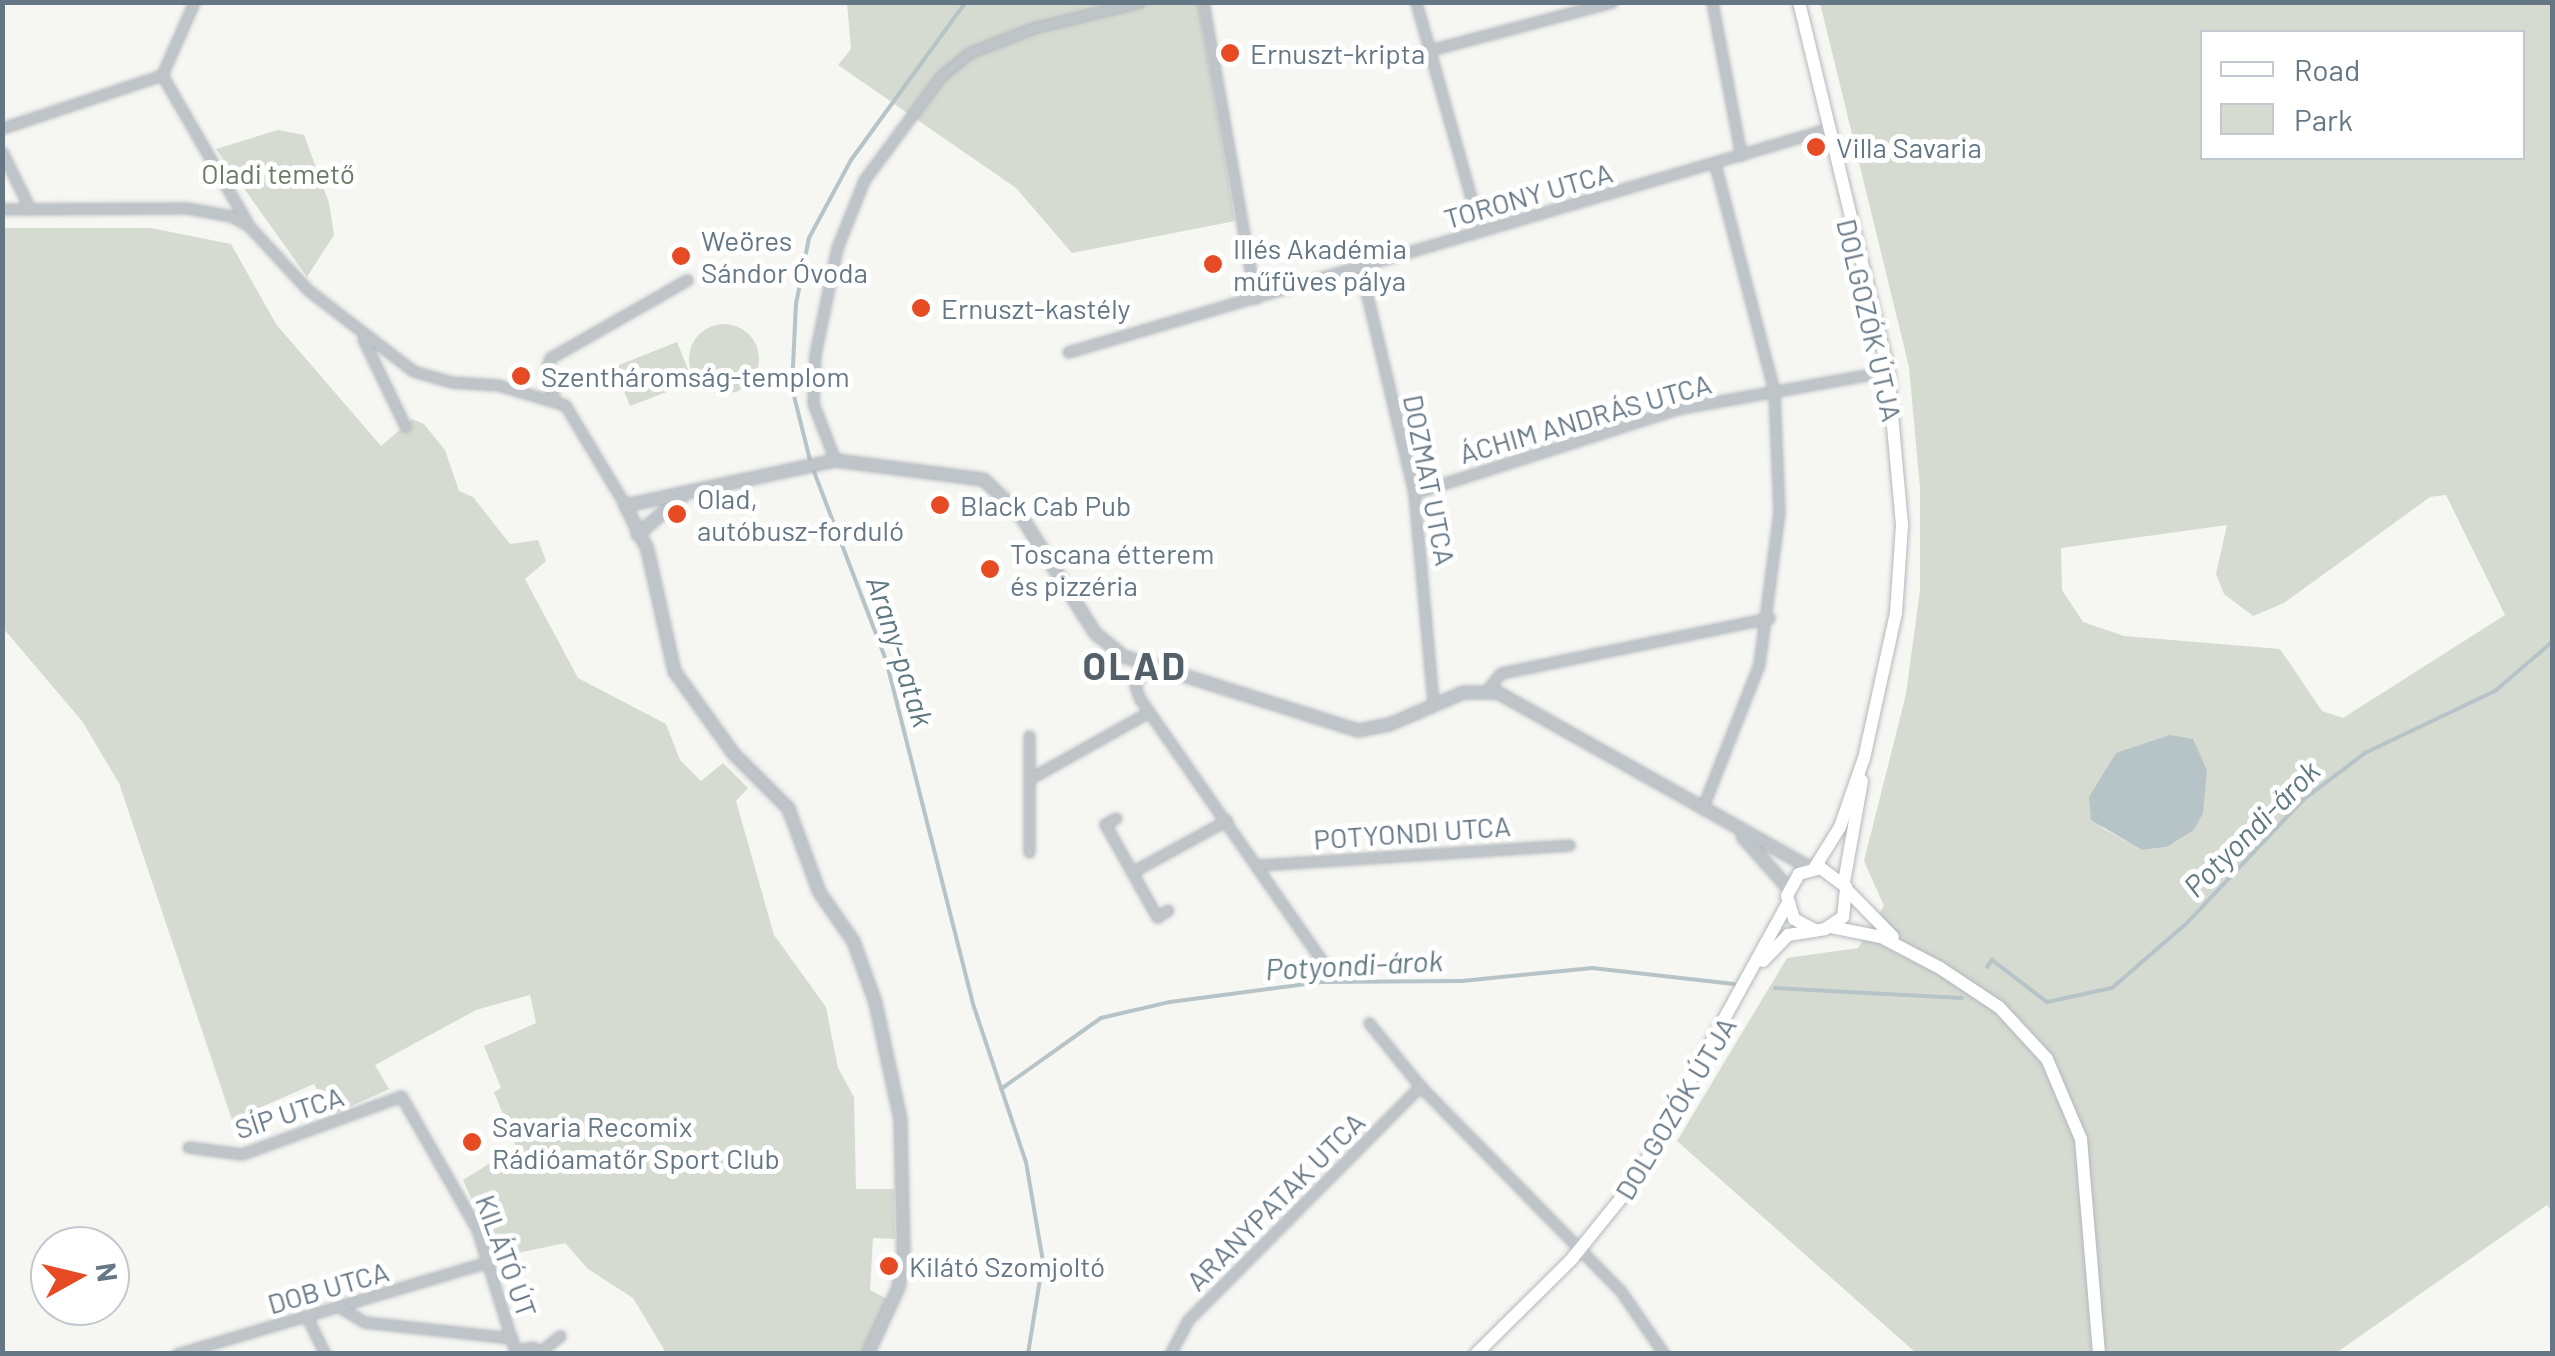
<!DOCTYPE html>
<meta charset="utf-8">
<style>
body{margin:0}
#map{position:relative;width:2555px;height:1356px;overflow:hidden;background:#f6f6f3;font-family:Barlow,sans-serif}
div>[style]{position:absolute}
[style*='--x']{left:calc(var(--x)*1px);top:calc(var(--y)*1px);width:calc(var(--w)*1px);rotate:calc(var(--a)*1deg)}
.green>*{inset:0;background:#d6dbd2}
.round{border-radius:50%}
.water>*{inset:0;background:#b6c3c7}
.stream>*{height:4px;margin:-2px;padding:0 2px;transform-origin:2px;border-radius:2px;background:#b6c3c7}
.roads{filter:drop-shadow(0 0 2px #b2b8bc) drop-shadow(0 0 2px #b2b8bc)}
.minor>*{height:9px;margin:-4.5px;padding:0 4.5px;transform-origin:4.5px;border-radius:4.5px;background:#bfc4c8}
.tertiary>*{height:11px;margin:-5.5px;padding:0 5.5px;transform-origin:5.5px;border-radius:5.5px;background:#bfc4c8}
.secondary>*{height:12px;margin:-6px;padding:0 6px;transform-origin:6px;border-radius:6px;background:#fff}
.dots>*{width:28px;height:28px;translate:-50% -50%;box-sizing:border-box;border:5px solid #fff;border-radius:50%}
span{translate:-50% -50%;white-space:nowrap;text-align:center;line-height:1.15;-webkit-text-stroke:10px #fff;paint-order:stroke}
.poi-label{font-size:28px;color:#657785}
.left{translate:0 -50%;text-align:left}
.park-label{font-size:28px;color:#697b64}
.street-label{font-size:28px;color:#657785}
.water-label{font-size:30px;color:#607981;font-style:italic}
.district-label{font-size:38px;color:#536069;font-weight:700;letter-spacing:2.5px}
.frame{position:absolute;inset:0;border:5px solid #657785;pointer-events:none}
.legend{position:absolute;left:2200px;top:30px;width:325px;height:130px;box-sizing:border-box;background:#fff;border:2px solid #c1c9ce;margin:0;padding:12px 18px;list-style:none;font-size:30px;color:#657785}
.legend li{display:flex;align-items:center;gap:20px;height:50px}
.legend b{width:50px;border:2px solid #c1c9ce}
.north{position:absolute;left:30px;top:1226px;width:100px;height:100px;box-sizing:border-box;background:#fff;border:2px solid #c1c9ce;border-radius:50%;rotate:82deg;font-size:28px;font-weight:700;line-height:40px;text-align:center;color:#657785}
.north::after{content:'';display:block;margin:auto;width:35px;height:45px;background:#e64b23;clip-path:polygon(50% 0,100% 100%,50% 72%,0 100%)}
</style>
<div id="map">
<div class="green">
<div style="clip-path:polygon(847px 3px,1198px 3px,1235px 221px,1072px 253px,1016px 188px,838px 65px,851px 49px)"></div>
<div style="clip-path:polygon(evenodd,1820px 3px,2552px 3px,2552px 1212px,2547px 1205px,2336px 1353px,1916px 1353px,1677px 1141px,1787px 958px,1858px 948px,1884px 906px,1864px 861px,1906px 694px,1920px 590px,1920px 488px,1909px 367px,1820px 3px,2202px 32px,2522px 32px,2522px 158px,2202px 158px,2202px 32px,1820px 3px,2446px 495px,2505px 615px,2343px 718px,2322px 711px,2280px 649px,2124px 636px,2083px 622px,2062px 590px,2061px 548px,2227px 525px,2216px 574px,2224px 594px,2253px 616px,2284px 603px,2430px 497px,2446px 495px,1820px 3px,2192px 739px,2207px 770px,2194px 830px,2167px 847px,2142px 850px,2101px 827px,2192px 739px)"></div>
<div style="clip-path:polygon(278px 130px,304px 135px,329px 203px,334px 235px,307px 277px,216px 149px)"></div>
<div style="clip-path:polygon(2px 228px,151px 228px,231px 244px,276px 324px,381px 446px,412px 419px,424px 424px,445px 450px,459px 491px,473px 497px,510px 544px,538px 540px,546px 561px,525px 579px,578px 678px,666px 724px,680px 760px,701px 781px,723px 763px,748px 788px,736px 801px,774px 935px,826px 1007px,838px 1068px,854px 1097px,856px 1189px,894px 1189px,895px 1239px,873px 1238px,870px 1290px,889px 1300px,862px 1353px,666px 1353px,633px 1298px,588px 1269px,565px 1243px,498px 1257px,463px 1180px,516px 1147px,494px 1092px,501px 1088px,484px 1046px,536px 1023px,530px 995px,476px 1010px,375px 1065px,389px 1089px,332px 1115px,314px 1084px,232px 1120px,119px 783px,82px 721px,3px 628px)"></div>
<div class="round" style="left:689px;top:324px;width:70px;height:70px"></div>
<div style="clip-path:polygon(677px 342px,693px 382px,630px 406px,614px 367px)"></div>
</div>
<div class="water">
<div style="clip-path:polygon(2170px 735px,2193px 739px,2207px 770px,2203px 813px,2194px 830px,2167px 847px,2142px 850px,2091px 820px,2089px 797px,2116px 753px)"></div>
</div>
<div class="stream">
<div style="--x:810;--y:460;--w:74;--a:-104"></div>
<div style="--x:792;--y:388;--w:84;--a:-87.3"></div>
<div style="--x:796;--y:304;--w:67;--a:-78.9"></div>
<div style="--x:809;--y:238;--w:89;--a:-61.7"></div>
<div style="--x:851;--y:160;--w:195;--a:-54"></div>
<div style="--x:813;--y:469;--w:204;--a:69.1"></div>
<div style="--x:886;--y:660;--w:358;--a:75.8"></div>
<div style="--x:974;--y:1007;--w:163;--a:71.5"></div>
<div style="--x:1026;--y:1162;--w:100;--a:80.3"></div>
<div style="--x:1043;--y:1261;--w:94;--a:99.2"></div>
<div style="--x:1987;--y:967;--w:9;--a:-54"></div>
<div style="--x:1992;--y:960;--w:69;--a:37.4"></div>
<div style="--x:2047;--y:1002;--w:66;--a:-12.2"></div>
<div style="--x:2112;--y:988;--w:98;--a:-40.9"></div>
<div style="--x:2186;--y:924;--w:170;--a:-46.7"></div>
<div style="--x:2303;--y:800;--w:78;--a:-37.2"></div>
<div style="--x:2365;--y:753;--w:144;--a:-25.5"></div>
<div style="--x:2495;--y:691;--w:75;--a:-40.7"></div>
<div style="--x:1775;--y:988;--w:187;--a:3.1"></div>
<div style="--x:1001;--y:1089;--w:123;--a:-35.4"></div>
<div style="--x:1101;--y:1018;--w:71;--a:-13.1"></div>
<div style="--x:1170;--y:1002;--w:153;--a:-7.5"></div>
<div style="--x:1322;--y:982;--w:140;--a:-0.4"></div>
<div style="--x:1462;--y:981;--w:131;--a:-5.7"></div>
<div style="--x:1592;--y:968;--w:143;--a:6.4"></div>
</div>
<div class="roads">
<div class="minor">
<div style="--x:194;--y:2;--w:80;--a:113.7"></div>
<div style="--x:162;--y:75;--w:170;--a:60"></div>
<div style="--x:1203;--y:2;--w:301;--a:80"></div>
<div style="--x:1416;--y:2;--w:237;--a:74.3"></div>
<div style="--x:1712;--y:2;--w:156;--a:79.3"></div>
<div style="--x:1430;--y:50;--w:188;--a:-14.8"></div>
<div style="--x:2;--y:128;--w:169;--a:-18.3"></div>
<div style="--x:2;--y:152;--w:64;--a:63.8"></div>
<div style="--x:2;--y:209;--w:185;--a:-0.3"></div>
<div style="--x:187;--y:208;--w:45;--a:10.3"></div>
<div style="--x:231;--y:216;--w:19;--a:28"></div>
<div style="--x:248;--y:225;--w:88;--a:47.3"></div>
<div style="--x:308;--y:290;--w:133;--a:37.6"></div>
<div style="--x:413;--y:371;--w:40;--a:16"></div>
<div style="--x:451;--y:382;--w:47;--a:3.7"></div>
<div style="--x:498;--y:385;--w:70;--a:16.6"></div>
<div style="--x:565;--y:405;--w:117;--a:59"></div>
<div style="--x:1361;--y:270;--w:229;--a:76.6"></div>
<div style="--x:1414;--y:493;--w:210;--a:84.8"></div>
<div style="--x:363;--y:339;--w:97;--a:64.2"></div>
<div style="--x:1068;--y:352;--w:791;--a:-16.37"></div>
<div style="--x:554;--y:398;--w:28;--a:-107"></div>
<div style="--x:546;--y:371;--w:14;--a:-73"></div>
<div style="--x:550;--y:358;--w:158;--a:-29.7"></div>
<div style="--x:835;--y:460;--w:61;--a:-111.1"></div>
<div style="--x:813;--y:403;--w:49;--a:-87.7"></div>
<div style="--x:815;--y:354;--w:108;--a:-78.3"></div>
<div style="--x:837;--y:248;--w:73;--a:-68.3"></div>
<div style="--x:864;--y:180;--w:129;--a:-53.5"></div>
<div style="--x:941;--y:76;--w:36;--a:-39"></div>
<div style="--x:969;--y:53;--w:69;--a:-21.3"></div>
<div style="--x:1033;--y:28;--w:110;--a:-13.7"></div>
<div style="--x:1414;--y:493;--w:280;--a:-17.7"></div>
<div style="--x:1681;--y:408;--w:210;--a:-10.1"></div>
<div style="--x:1144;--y:666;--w:22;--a:114"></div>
<div style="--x:1135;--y:686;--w:14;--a:69"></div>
<div style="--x:1140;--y:699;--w:326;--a:55.2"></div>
<div style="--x:1487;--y:690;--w:22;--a:-51"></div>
<div style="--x:1501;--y:673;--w:274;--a:-11.6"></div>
<div style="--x:1029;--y:736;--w:43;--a:90"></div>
<div style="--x:1702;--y:809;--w:156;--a:-68.5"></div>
<div style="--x:1759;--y:664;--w:153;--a:-82.5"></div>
<div style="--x:1779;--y:512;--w:121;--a:-92.4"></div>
<div style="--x:1774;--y:391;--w:235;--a:-104.6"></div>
<div style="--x:1116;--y:818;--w:13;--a:151"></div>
<div style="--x:1105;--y:824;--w:107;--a:60.8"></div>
<div style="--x:1157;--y:917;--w:13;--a:-32"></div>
<div style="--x:1029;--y:852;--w:73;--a:-90"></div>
<div style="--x:1029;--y:779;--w:137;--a:-29.2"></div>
<div style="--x:1259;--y:865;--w:311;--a:-3.7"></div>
<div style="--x:1132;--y:872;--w:108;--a:-28.7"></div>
<div style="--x:1369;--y:1023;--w:81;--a:51"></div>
<div style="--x:1420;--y:1086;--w:286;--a:45.6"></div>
<div style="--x:1620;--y:1290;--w:78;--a:55.5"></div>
<div style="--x:188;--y:1147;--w:54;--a:7.4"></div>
<div style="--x:242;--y:1154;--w:169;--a:-20"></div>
<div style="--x:401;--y:1096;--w:153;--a:60.3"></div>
<div style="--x:477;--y:1229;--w:131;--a:72.7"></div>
<div style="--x:341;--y:1308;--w:27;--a:31"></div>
<div style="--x:364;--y:1322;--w:149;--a:6.2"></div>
<div style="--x:307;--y:1317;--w:41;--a:64.1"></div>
<div style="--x:515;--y:1350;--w:18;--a:-9"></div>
<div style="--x:533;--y:1347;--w:9;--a:54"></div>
<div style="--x:538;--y:1353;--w:28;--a:-38"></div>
<div style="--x:177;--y:1354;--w:327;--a:-16.5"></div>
<div style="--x:1170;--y:1354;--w:38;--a:-62"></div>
<div style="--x:1188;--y:1320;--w:330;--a:-45.2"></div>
</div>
<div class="tertiary">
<div style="--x:637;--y:534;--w:60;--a:-40.3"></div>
<div style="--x:1742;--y:836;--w:69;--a:48.5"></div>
<div style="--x:867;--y:1354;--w:74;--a:-65.2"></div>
<div style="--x:898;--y:1287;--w:34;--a:-82"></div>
<div style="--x:903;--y:1253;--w:134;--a:-91.3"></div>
<div style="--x:900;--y:1119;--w:120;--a:-102.1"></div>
<div style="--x:875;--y:1002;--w:65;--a:-109.8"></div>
<div style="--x:853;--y:941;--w:60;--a:-124.8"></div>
<div style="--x:819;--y:892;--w:90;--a:-110.3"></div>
<div style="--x:788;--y:808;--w:78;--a:-135"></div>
<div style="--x:733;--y:753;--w:101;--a:-125.7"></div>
<div style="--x:674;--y:671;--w:125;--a:-102.5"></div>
<div style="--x:647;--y:549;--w:49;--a:-116.6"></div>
<div style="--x:625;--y:505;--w:215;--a:-12.1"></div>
<div style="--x:835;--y:460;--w:149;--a:7.3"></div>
<div style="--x:983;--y:479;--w:50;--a:43.4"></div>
<div style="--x:1019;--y:513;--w:142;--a:57.7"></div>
<div style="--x:1095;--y:633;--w:36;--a:39"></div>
<div style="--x:1123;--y:656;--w:246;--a:17.5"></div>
<div style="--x:1358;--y:730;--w:32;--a:-11"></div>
<div style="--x:1389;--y:724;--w:81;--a:-23.4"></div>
<div style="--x:1463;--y:692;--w:34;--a:0"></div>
<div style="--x:1497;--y:692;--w:359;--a:29.3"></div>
</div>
<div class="secondary">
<div style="--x:1799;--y:2;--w:380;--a:76.4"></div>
<div style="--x:1888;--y:371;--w:155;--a:84.8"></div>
<div style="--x:1902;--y:525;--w:88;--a:93.9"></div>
<div style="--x:1896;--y:613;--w:148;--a:102.4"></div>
<div style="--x:1864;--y:758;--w:73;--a:109.2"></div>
<div style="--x:1840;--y:827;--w:47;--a:122"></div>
<div style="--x:1844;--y:882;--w:103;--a:-79.9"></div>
<div style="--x:1848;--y:891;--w:64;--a:45.6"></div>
<div style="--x:1831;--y:927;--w:51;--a:11.3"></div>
<div style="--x:1881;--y:937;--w:67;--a:27.7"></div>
<div style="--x:1940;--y:968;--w:71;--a:33.5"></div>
<div style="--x:1999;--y:1007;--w:71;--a:47.3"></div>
<div style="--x:2047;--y:1059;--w:87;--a:67"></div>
<div style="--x:2081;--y:1139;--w:216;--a:85.2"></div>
<div style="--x:1763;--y:961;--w:36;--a:-46"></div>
<div style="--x:1788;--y:935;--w:37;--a:-9"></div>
<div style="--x:1825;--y:929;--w:22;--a:-34"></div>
<div style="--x:1843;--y:917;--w:30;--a:-84"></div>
<div style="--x:1846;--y:887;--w:31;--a:-143"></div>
<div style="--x:1821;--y:868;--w:23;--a:165"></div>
<div style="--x:1799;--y:874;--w:25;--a:119"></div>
<div style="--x:1787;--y:896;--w:24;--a:73"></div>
<div style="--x:1794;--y:919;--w:21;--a:28"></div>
<div style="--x:1476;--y:1354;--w:134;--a:-44.7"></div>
<div style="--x:1571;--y:1260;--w:102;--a:-51"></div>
<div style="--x:1635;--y:1181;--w:316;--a:-61.2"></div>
</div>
</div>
<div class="dots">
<div style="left:1230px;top:53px;background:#e64b23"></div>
<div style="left:1816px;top:147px;background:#e64b23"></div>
<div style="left:681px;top:256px;background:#e64b23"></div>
<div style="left:1213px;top:264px;background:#e64b23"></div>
<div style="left:921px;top:308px;background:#e64b23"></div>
<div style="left:521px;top:376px;background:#e64b23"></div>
<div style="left:940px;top:505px;background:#e64b23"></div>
<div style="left:677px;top:514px;background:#e64b23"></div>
<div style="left:990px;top:569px;background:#e64b23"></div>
<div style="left:472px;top:1142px;background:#e64b23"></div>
<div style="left:889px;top:1266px;background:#e64b23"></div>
</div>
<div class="poi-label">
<span class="left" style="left:1250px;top:53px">Ernuszt-kripta</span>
<span class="left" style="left:1836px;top:147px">Villa Savaria</span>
<span class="left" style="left:701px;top:256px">Weöres<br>Sándor Óvoda</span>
<span class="left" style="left:1233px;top:264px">Illés Akadémia<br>műfüves pálya</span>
<span class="left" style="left:941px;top:308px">Ernuszt-kastély</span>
<span class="left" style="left:541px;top:376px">Szentháromság-templom</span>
<span class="left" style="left:697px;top:514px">Olad,<br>autóbusz-forduló</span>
<span class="left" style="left:960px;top:505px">Black Cab Pub</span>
<span class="left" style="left:1010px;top:569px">Toscana étterem<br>és pizzéria</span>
<span class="left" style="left:492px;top:1142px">Savaria Recomix<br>Rádióamatőr Sport Club</span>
<span class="left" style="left:909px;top:1266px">Kilátó Szomjoltó</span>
</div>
<div class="park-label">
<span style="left:278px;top:173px">Oladi temető</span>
</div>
<div class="street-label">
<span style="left:1528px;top:195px;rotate:-16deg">TORONY UTCA</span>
<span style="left:1870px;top:320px;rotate:77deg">DOLGOZÓK ÚTJA</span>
<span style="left:1585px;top:418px;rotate:-16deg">ÁCHIM ANDRÁS UTCA</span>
<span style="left:1430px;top:480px;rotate:79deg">DOZMAT UTCA</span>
<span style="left:1412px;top:832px;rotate:-4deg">POTYONDI UTCA</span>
<span style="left:1675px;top:1108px;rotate:-59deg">DOLGOZÓK ÚTJA</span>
<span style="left:289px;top:1112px;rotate:-18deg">SÍP UTCA</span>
<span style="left:1275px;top:1201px;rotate:-45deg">ARANYPATAK UTCA</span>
<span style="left:507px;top:1256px;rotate:70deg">KILÁTÓ ÚT</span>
<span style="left:328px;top:1287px;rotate:-16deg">DOB UTCA</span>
</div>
<div class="water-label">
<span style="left:901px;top:651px;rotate:72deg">Arany-patak</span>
<span style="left:2251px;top:828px;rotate:-45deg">Potyondi-árok</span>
<span style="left:1354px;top:964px;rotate:-3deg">Potyondi-árok</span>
</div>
<div class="district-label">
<span style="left:1135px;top:666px">OLAD</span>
</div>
<div class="frame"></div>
<ul class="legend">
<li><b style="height:12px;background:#fff"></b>Road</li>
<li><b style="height:28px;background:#d6dbd2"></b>Park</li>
</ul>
<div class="north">N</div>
</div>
